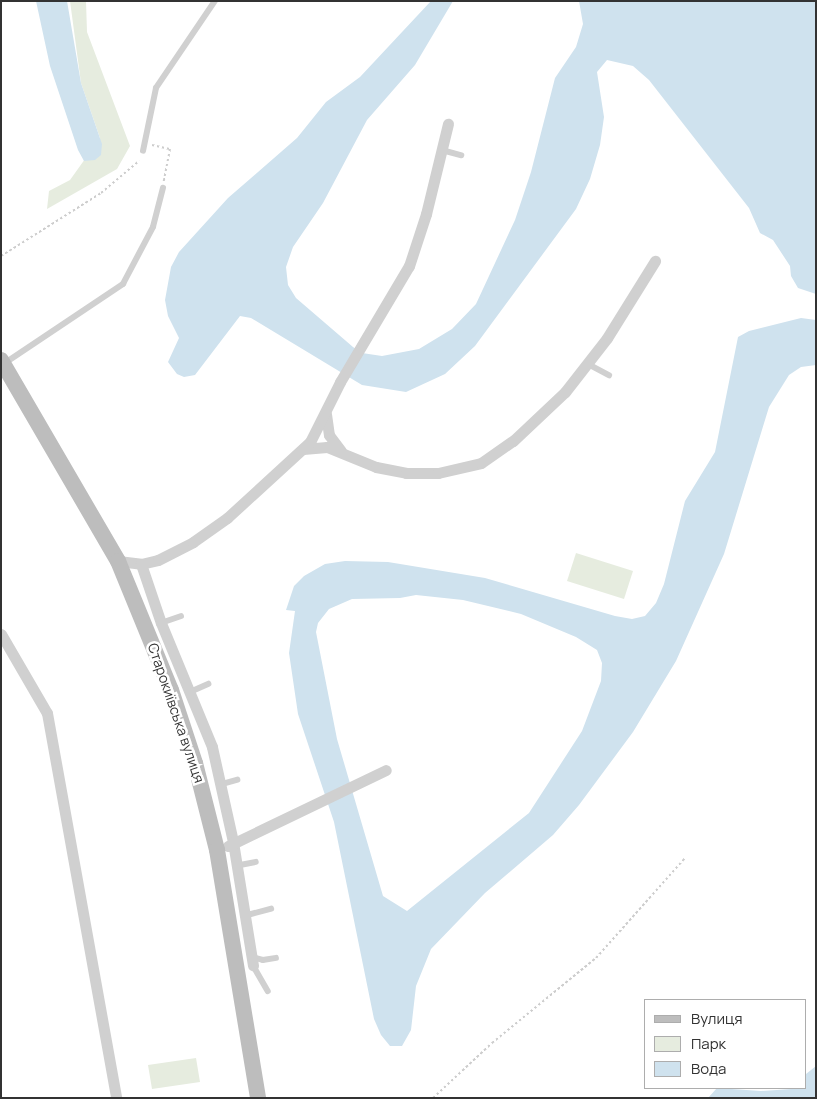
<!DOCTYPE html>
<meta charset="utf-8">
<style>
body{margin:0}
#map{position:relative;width:817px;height:1099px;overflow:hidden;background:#fff;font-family:Manrope,sans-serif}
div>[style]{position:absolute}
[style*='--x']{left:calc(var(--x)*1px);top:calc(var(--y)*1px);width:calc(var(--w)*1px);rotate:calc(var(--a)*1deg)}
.green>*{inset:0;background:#e6ecdf}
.water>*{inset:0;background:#cfe2ee}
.path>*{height:2px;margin-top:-1px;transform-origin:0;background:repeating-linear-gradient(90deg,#cdcdcd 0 2.5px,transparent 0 5px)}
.lane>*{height:5.5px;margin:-2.75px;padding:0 2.75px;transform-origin:2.75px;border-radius:2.75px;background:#d0d0d0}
.street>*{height:11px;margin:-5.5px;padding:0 5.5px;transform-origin:5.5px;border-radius:5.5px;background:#d0d0d0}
.secondary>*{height:16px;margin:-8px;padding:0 8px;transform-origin:8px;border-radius:8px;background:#bdbdbd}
span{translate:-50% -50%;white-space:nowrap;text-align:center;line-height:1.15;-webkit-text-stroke:5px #fff;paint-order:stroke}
.street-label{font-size:14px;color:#333}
.frame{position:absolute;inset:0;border:2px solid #333;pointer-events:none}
.legend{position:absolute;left:644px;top:999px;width:162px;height:90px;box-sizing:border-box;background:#fff;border:1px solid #adadad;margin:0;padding:6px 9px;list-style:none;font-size:15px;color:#333}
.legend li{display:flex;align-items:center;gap:10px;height:25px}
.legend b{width:25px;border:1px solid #adadad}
</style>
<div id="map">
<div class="green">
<div style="clip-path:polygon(70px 1px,86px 1px,87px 32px,130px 146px,117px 169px,47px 209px,49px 191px,70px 180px,100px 138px,81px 83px)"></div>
<div style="clip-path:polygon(576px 553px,633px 571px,624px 599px,567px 581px)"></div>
<div style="clip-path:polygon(196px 1058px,200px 1082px,152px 1089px,148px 1065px)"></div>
</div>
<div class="water">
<div style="clip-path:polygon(36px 1px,67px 1px,81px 83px,102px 144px,101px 155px,95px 160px,84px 161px,78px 150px,50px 66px)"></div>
<div style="clip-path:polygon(431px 1px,453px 1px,415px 65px,367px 120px,323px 203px,293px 247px,286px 267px,288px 285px,296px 298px,353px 347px,362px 353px,382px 356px,419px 349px,452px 329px,476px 304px,515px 220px,531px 172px,555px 78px,576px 47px,583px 24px,579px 1px,816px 1px,816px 294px,798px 288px,791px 276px,790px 266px,773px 240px,760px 233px,749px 208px,649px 80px,633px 66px,607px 60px,597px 72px,604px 117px,600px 145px,590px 179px,576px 209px,475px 346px,445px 374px,406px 392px,362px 385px,251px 318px,240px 316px,195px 375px,184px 377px,177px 374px,168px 362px,179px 338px,168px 316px,165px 300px,171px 267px,179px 252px,228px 198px,297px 138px,326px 102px,360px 77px)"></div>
<div style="clip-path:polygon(evenodd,801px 318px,816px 320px,816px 365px,801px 367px,789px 375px,769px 407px,724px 554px,676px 661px,633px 732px,579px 805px,553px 835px,485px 893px,431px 949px,416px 986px,411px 1030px,402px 1046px,390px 1046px,381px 1035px,374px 1019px,334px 822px,298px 714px,289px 653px,295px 611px,286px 610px,294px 586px,304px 576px,325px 564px,345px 561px,388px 562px,485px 578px,615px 616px,632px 619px,645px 616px,656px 603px,664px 584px,685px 501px,715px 452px,738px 337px,749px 331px,801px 318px,416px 595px,463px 600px,521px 614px,576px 637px,597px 650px,602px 663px,601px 681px,582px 731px,529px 813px,407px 911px,383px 896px,337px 739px,316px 632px,318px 623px,329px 609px,352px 599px,400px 598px,416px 595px)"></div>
<div style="clip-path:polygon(816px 1066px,816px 1098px,708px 1098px,717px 1088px,761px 1091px,806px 1088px,806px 1074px)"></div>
</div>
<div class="path">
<div style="--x:152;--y:145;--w:18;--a:13"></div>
<div style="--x:170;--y:149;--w:33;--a:101"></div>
<div style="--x:1;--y:256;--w:118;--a:-32.2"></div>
<div style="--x:101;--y:193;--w:50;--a:-40.1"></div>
<div style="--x:433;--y:1098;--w:81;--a:-43"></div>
<div style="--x:492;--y:1043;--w:134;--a:-39.3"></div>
<div style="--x:596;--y:958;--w:134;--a:-48.3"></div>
</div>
<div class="lane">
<div style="--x:442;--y:150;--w:20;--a:15"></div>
<div style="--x:143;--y:151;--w:64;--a:-78.3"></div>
<div style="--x:156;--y:88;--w:105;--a:-55.9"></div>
<div style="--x:5;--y:363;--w:142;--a:-33.8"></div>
<div style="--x:123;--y:284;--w:64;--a:-62.2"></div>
<div style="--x:153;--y:227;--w:40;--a:-75.6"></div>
<div style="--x:588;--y:364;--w:24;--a:28"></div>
<div style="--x:161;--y:623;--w:21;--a:-19"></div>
<div style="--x:190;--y:692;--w:20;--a:-24"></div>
<div style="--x:219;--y:785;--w:19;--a:-16"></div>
<div style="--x:235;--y:866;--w:21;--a:-11"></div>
<div style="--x:244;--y:916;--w:28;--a:-15"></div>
<div style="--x:252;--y:957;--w:11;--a:15"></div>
<div style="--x:263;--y:960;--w:13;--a:-9"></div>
<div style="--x:253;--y:965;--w:30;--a:60"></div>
</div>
<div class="street">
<div style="--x:326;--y:414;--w:21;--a:82"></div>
<div style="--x:329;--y:435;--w:20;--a:53"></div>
<div style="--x:303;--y:449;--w:24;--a:-5"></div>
<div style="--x:327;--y:447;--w:53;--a:22.2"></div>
<div style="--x:376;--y:467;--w:31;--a:11"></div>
<div style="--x:406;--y:473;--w:32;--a:0"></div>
<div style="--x:438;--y:473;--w:44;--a:-13.1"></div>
<div style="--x:481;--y:463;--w:39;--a:-35"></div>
<div style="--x:513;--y:441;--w:71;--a:-43.3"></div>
<div style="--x:565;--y:392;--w:68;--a:-52.1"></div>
<div style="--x:607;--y:338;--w:91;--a:-58.1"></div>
<div style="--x:118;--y:561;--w:23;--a:7"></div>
<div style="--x:141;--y:564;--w:17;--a:-13"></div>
<div style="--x:158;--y:560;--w:39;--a:-27"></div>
<div style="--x:193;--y:542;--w:42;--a:-35.2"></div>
<div style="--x:227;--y:518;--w:113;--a:-42.5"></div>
<div style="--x:310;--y:442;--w:67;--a:-63.4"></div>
<div style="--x:340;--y:382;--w:135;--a:-59.3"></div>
<div style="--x:409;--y:266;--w:55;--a:-71.9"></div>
<div style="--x:426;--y:214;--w:93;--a:-76.3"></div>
<div style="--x:141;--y:564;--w:62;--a:71.3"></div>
<div style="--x:161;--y:623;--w:134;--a:67.6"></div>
<div style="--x:212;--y:747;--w:97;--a:77.5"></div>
<div style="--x:233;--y:842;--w:125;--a:80.8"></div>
<div style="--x:1;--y:634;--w:91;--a:59.8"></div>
<div style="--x:47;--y:713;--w:391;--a:79.8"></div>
<div style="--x:228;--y:846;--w:175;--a:-25.7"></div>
</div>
<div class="secondary">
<div style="--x:1;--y:360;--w:233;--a:59.8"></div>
<div style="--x:118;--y:561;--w:139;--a:67.7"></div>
<div style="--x:171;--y:690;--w:77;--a:71.8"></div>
<div style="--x:195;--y:763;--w:90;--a:75.8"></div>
<div style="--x:217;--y:850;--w:251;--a:80.6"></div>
</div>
<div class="street-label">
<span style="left:176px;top:713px;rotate:71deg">Старокиївська вулиця</span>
</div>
<div class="frame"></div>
<ul class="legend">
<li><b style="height:6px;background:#bdbdbd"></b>Вулиця</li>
<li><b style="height:14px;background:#e6ecdf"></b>Парк</li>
<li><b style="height:14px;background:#cfe2ee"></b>Вода</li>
</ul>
</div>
